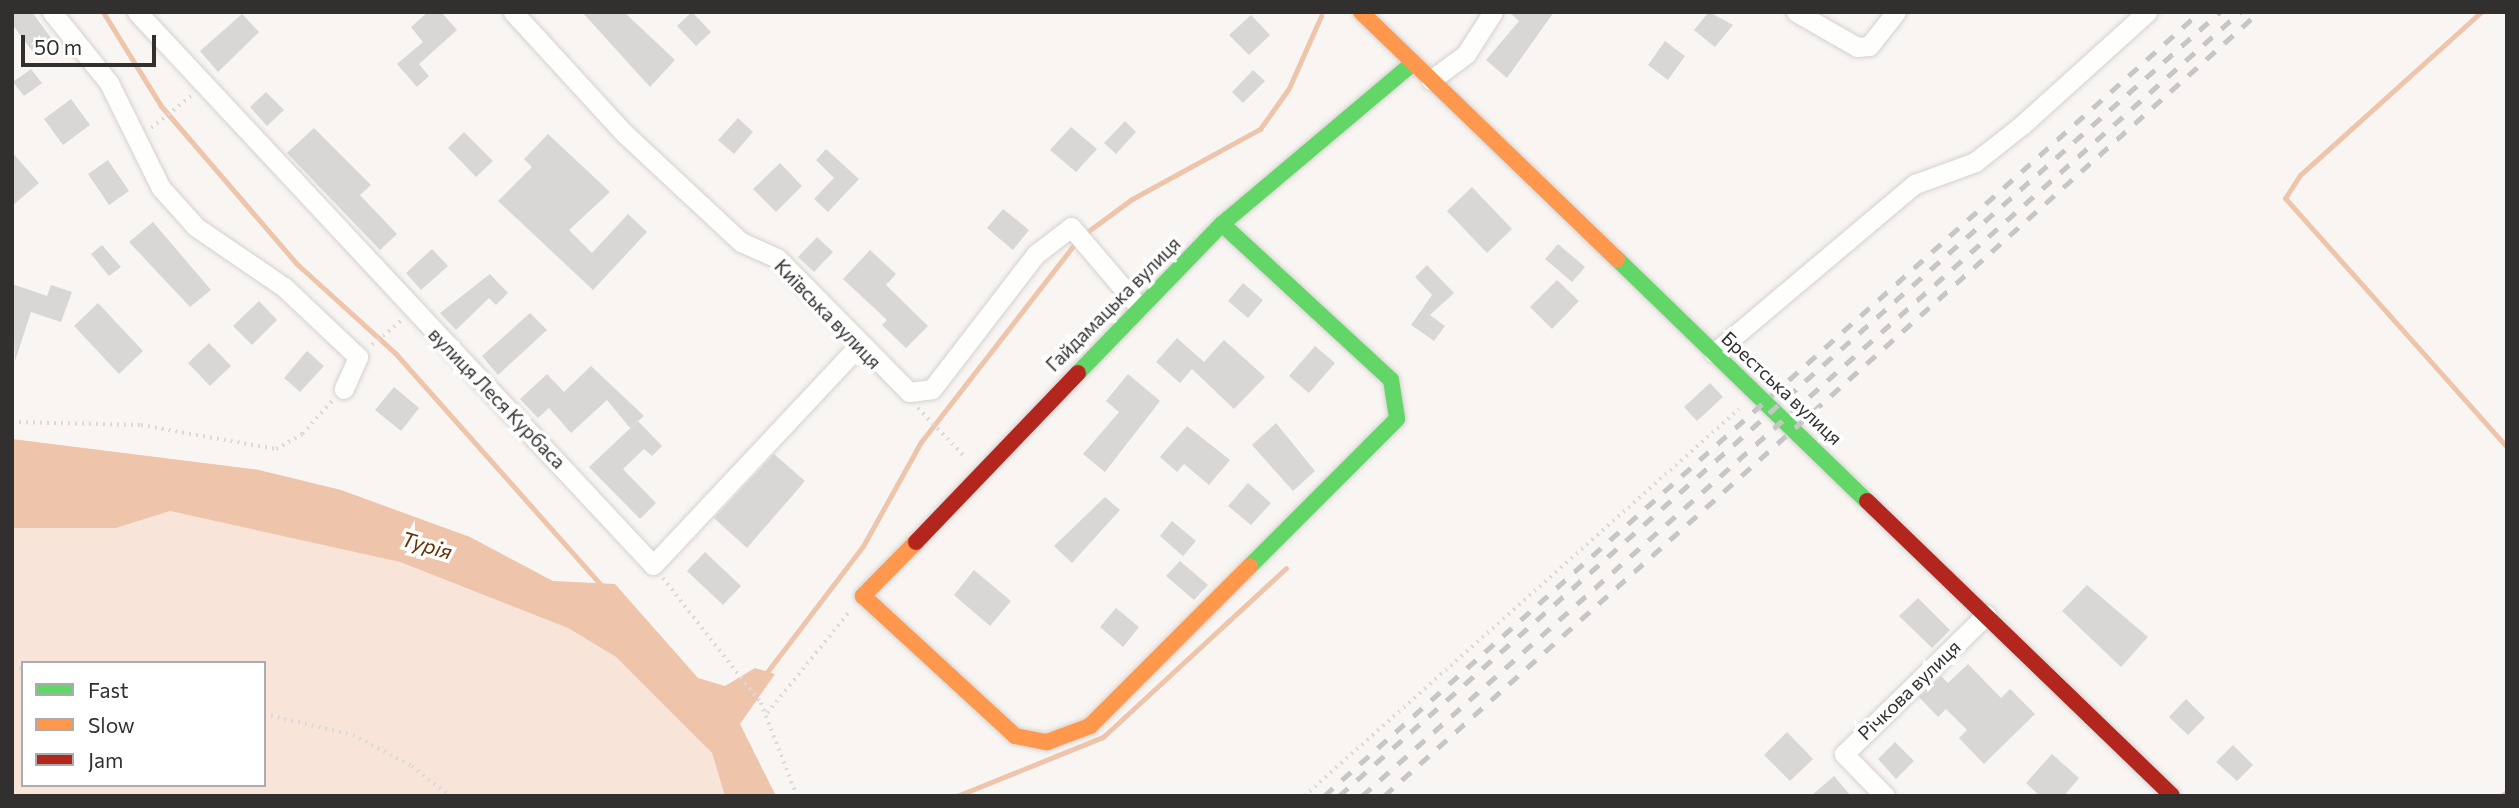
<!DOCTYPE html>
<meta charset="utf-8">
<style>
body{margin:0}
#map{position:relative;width:2519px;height:808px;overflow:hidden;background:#f8f5f2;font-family:Commissioner,sans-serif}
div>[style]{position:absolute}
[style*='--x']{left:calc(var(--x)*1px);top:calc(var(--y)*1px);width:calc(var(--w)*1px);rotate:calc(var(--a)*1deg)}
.green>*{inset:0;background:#f8e4d8}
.water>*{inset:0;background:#eec5ab}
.stream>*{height:5px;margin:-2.5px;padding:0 2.5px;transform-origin:2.5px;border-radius:2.5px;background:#eec5ab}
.building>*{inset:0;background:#d9d7d5}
.path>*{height:3.5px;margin-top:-1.75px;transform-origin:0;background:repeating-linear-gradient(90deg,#dbdad9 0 2px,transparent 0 7px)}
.roads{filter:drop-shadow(0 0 2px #d4d1cf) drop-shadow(0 0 2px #d4d1cf)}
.street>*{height:19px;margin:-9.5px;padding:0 9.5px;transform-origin:9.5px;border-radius:9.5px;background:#fefefd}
.fast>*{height:16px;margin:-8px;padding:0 8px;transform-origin:8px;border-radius:8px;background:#63d668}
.slow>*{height:16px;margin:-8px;padding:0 8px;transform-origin:8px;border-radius:8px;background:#ff974d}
.jam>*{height:16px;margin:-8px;padding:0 8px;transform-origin:8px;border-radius:8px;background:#b3261e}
.rail>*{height:5px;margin-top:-2.5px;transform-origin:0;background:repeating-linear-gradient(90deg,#c7c6c6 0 12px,transparent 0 24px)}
span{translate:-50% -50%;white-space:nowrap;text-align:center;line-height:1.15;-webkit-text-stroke:7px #fff;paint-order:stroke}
.street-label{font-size:19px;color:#32302f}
.water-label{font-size:21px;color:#612f00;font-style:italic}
.frame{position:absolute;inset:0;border:14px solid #32302f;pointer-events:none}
.legend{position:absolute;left:21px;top:661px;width:245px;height:126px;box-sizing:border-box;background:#fff;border:2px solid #adacac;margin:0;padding:9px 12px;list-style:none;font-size:21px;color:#32302f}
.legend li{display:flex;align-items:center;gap:14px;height:35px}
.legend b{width:35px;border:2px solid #adacac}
.scale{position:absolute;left:21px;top:35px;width:135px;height:32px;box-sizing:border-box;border:4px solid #32302f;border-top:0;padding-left:9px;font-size:21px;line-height:24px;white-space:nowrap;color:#32302f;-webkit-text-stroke:5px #fff;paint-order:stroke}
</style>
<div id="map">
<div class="green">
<div style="clip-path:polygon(evenodd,170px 511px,400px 562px,568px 628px,616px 657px,688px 724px,712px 753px,725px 796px,12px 796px,12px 528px,116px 528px,170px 511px,23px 663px,264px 663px,264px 785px,23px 785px,23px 663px)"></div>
</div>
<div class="water">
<div style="clip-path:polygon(12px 439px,259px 470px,341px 490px,470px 537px,553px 581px,615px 584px,698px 678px,725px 686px,755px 668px,775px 674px,740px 724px,776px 796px,725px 796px,712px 753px,616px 657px,568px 628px,400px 562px,170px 511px,116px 528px,12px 528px)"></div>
</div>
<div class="stream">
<div style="--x:103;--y:12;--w:110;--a:58.3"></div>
<div style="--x:161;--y:106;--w:210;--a:49.3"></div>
<div style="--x:298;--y:265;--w:132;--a:42.2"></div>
<div style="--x:396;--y:354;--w:313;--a:48.4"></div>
<div style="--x:2481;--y:12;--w:244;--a:138"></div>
<div style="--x:2300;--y:175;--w:27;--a:123"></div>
<div style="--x:2285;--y:198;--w:334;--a:48.3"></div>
<div style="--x:1083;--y:235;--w:61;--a:-36.3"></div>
<div style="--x:1132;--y:199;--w:146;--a:-28.7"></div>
<div style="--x:1260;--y:129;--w:50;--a:-54.7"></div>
<div style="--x:1289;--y:88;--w:79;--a:-66"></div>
<div style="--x:764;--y:676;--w:163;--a:-52.7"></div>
<div style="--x:863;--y:546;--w:119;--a:-60.9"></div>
<div style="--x:921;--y:442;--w:253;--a:-52.2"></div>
<div style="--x:957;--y:796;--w:157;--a:-22"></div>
<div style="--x:1103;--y:737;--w:249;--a:-42.7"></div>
<div style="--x:2502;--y:796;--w:7;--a:-45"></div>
</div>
<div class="building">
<div style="clip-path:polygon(12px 12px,32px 12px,51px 38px,33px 52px,12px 24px)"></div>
<div style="clip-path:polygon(428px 12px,441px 12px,457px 30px,419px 64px,429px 76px,417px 87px,397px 64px,423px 42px,411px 27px)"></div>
<div style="clip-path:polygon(582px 12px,624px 12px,675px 60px,650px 87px)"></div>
<div style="clip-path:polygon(692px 12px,711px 32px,696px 46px,677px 26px)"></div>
<div style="clip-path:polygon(1509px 12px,1554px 12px,1507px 78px,1486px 60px,1519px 21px)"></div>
<div style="clip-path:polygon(1709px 12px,1733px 25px,1715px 47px,1694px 30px)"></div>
<div style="clip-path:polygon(242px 14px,259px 32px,218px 72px,200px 51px)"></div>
<div style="clip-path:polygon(1251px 15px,1270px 35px,1249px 55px,1229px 35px)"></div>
<div style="clip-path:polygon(1665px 41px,1685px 56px,1668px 80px,1648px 65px)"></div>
<div style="clip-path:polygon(31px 69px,42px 83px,24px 96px,13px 82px)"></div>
<div style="clip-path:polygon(1253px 70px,1265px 81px,1243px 103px,1232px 92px)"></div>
<div style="clip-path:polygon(266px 92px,284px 110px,267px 126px,250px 107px)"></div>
<div style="clip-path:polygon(71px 99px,90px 125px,63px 145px,44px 119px)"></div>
<div style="clip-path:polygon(738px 118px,753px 132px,734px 154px,718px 140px)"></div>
<div style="clip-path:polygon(1125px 121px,1136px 132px,1116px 154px,1104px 143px)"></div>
<div style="clip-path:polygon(1071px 127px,1097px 149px,1076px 172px,1050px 150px)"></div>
<div style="clip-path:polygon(314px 128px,371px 185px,360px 195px,397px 234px,380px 250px,287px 153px)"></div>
<div style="clip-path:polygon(464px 132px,493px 161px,476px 177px,448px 148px)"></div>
<div style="clip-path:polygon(548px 134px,610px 192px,569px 230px,592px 253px,628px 214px,647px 232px,593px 290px,498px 201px,532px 167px,524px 159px)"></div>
<div style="clip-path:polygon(826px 149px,859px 179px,828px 212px,814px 199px,834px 178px,816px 160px)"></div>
<div style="clip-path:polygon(12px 152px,39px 183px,12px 206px)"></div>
<div style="clip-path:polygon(108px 160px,129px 191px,109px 205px,88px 174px)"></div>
<div style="clip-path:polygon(780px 163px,802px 186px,776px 212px,753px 189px)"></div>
<div style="clip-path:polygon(1472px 187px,1512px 229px,1487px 253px,1447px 211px)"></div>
<div style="clip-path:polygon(1003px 209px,1029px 230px,1013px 250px,987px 228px)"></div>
<div style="clip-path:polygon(153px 222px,211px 290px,190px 307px,129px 242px)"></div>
<div style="clip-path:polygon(817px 237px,833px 252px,814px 272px,798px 257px)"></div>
<div style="clip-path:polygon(1558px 244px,1585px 267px,1572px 282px,1545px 259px)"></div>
<div style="clip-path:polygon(102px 245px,121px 267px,109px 276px,91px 254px)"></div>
<div style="clip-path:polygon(432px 249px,448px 266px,421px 290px,406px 273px)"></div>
<div style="clip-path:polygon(870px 250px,896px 274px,886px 285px,928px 326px,906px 348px,882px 325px,887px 320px,843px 279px)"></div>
<div style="clip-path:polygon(1427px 265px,1454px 293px,1430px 315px,1445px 326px,1434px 341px,1411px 325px,1432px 295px,1415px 277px)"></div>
<div style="clip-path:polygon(490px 274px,508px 293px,496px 305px,489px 298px,456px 330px,440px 313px)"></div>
<div style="clip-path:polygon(1557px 280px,1579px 301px,1552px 329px,1530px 307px)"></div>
<div style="clip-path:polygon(1243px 283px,1263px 300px,1248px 318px,1228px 301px)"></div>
<div style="clip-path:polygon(12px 284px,47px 296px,51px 285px,72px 292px,61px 322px,31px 312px,15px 361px)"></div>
<div style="clip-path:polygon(259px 301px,277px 320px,252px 345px,233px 326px)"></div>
<div style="clip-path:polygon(98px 303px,143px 351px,119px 374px,74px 326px)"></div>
<div style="clip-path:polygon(530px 313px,547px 330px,498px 375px,482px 356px)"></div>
<div style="clip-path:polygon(1177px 338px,1204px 362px,1224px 340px,1265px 377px,1234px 409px,1192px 369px,1180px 383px,1156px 362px)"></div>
<div style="clip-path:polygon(209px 343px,231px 366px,210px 386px,188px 363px)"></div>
<div style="clip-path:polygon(1315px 346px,1335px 363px,1309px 393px,1289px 376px)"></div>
<div style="clip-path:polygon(307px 351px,324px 366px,300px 392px,284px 378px)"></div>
<div style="clip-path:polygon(591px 366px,644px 416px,630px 428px,607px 400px,571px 433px,549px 408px,538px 418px,520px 399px,547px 374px,564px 392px)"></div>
<div style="clip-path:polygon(1128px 374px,1160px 401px,1105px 472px,1083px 454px,1119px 412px,1106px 401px)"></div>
<div style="clip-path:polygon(1710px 383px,1723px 397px,1697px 421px,1684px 407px)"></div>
<div style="clip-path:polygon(394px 387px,419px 408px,401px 431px,375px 410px)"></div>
<div style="clip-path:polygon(638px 421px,662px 446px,652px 456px,644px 449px,623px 469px,656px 503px,640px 519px,589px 467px)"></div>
<div style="clip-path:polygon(1276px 423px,1315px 471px,1293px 491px,1252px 445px)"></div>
<div style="clip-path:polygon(1187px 426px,1230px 460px,1209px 485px,1184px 464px,1177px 472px,1160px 457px)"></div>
<div style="clip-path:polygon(774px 454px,805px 481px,747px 548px,714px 518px)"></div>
<div style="clip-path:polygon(1248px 483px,1271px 503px,1251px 525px,1228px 506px)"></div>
<div style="clip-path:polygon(1105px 497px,1120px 510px,1072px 563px,1054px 546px)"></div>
<div style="clip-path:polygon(1172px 521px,1196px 541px,1183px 556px,1160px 536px)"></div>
<div style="clip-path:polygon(705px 552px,741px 586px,723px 605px,687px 571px)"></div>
<div style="clip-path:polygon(1180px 561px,1208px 585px,1194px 600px,1166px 576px)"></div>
<div style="clip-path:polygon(974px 570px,1011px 601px,990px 626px,954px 595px)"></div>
<div style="clip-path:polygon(2087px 585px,2148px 637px,2121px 667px,2062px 611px)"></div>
<div style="clip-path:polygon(1918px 598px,1950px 630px,1932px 648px,1899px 616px)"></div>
<div style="clip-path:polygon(1116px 608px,1139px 627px,1123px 647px,1100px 627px)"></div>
<div style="clip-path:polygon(1968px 664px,2001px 698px,2010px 689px,2035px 714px,1984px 764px,1959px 738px,1967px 730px,1946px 709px,1938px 717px,1919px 697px,1941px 676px,1948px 683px)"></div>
<div style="clip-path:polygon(2186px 699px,2205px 718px,2188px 735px,2169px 717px)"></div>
<div style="clip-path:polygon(1787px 732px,1813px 759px,1790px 781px,1764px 755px)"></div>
<div style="clip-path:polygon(1895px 742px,1914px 761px,1896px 779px,1878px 759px)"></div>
<div style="clip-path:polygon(2233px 745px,2253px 765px,2237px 781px,2216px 762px)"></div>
<div style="clip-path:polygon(2052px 754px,2079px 778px,2064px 796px,2040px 796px,2026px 783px)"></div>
<div style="clip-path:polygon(1834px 776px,1851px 796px,1811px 796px)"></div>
</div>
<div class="path">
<div style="--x:151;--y:128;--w:51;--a:-38.7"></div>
<div style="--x:372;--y:345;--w:38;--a:-40"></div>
<div style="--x:918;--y:408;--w:69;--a:46.2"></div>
<div style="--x:12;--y:422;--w:129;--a:1.3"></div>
<div style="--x:141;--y:425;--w:137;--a:10.1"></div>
<div style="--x:276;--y:449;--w:30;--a:-30"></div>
<div style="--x:302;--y:434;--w:45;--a:-47.7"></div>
<div style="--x:663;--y:578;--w:159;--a:51.9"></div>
<div style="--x:761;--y:703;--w:100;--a:68.8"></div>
<div style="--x:12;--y:667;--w:11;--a:10"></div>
<div style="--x:767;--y:713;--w:130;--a:-50.9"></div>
<div style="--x:264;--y:714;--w:91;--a:13.3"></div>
<div style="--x:353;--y:735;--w:67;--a:27.7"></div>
<div style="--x:412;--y:766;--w:48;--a:38.3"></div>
<div style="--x:1304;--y:796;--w:582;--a:-41.66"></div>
</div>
<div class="roads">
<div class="street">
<div style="--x:52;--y:12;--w:91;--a:51.2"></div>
<div style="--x:109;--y:83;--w:117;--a:63.7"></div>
<div style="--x:161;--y:188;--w:52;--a:48.1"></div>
<div style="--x:196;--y:227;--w:107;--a:34.3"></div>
<div style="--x:284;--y:287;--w:102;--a:43.4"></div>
<div style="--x:358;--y:357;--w:35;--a:114"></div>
<div style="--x:137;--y:12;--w:756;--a:46.98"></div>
<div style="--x:653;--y:565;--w:299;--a:-46.8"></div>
<div style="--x:513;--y:12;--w:164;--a:47.5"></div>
<div style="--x:624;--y:133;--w:160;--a:43"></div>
<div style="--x:741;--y:242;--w:39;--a:24"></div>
<div style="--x:777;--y:258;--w:188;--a:45.4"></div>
<div style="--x:909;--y:392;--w:23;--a:-7"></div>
<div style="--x:932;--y:389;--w:170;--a:-52.4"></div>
<div style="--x:1036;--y:254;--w:44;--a:-37.6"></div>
<div style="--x:1071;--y:227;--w:105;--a:49.6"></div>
<div style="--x:1796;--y:12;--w:70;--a:29.8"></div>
<div style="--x:1857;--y:47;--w:12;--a:-5"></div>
<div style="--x:1869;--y:46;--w:43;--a:-51.5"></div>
<div style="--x:1431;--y:80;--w:44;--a:-36.6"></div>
<div style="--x:1466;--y:54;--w:50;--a:-57.3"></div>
<div style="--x:1714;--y:353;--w:263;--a:-40.1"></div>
<div style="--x:1915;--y:184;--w:64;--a:-20.1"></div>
<div style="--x:1975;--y:162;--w:60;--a:-38.2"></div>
<div style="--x:2022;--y:125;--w:169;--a:-42.1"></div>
<div style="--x:1885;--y:796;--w:59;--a:-134.3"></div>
<div style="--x:1844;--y:754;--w:199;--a:-44.4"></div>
</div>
<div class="fast">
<div style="--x:1222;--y:224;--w:230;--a:42.7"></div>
<div style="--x:1391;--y:380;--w:39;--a:81"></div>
<div style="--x:1397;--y:419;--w:208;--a:135"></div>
<div style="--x:1617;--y:259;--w:348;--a:44.1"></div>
<div style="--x:1078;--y:373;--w:207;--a:-46"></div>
<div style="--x:1222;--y:224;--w:250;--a:-40.1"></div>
</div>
<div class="slow">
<div style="--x:1361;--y:12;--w:356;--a:44"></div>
<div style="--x:916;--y:542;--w:76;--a:134.5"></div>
<div style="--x:863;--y:596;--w:207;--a:42.6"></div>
<div style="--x:1015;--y:736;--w:33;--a:11"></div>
<div style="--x:1047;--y:742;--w:46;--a:-20.4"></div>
<div style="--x:1090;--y:726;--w:226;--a:-45"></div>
</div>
<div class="jam">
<div style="--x:1867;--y:501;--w:424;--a:44"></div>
<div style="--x:916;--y:542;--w:234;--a:-46.2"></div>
</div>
</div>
<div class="rail">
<div style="--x:1324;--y:796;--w:1176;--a:-41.83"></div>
<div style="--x:1339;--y:796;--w:1179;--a:-41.67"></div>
<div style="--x:1362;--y:796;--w:1177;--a:-41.76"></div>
<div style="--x:1384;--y:796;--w:1175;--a:-41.86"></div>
</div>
<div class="street-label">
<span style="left:1113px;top:304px;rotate:-45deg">Гайдамацька вулиця</span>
<span style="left:828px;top:314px;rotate:46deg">Київська вулиця</span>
<span style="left:1782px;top:388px;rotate:43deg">Брестська вулиця</span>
<span style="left:497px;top:398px;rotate:46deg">вулиця Леся Курбаса</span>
<span style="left:1909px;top:690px;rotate:-44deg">Річкова вулиця</span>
</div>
<div class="water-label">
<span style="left:427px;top:545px;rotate:16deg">Турія</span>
</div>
<div class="frame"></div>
<ul class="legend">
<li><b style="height:9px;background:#63d668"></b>Fast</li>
<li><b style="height:9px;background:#ff974d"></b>Slow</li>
<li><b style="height:9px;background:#b3261e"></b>Jam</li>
</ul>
<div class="scale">50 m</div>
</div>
